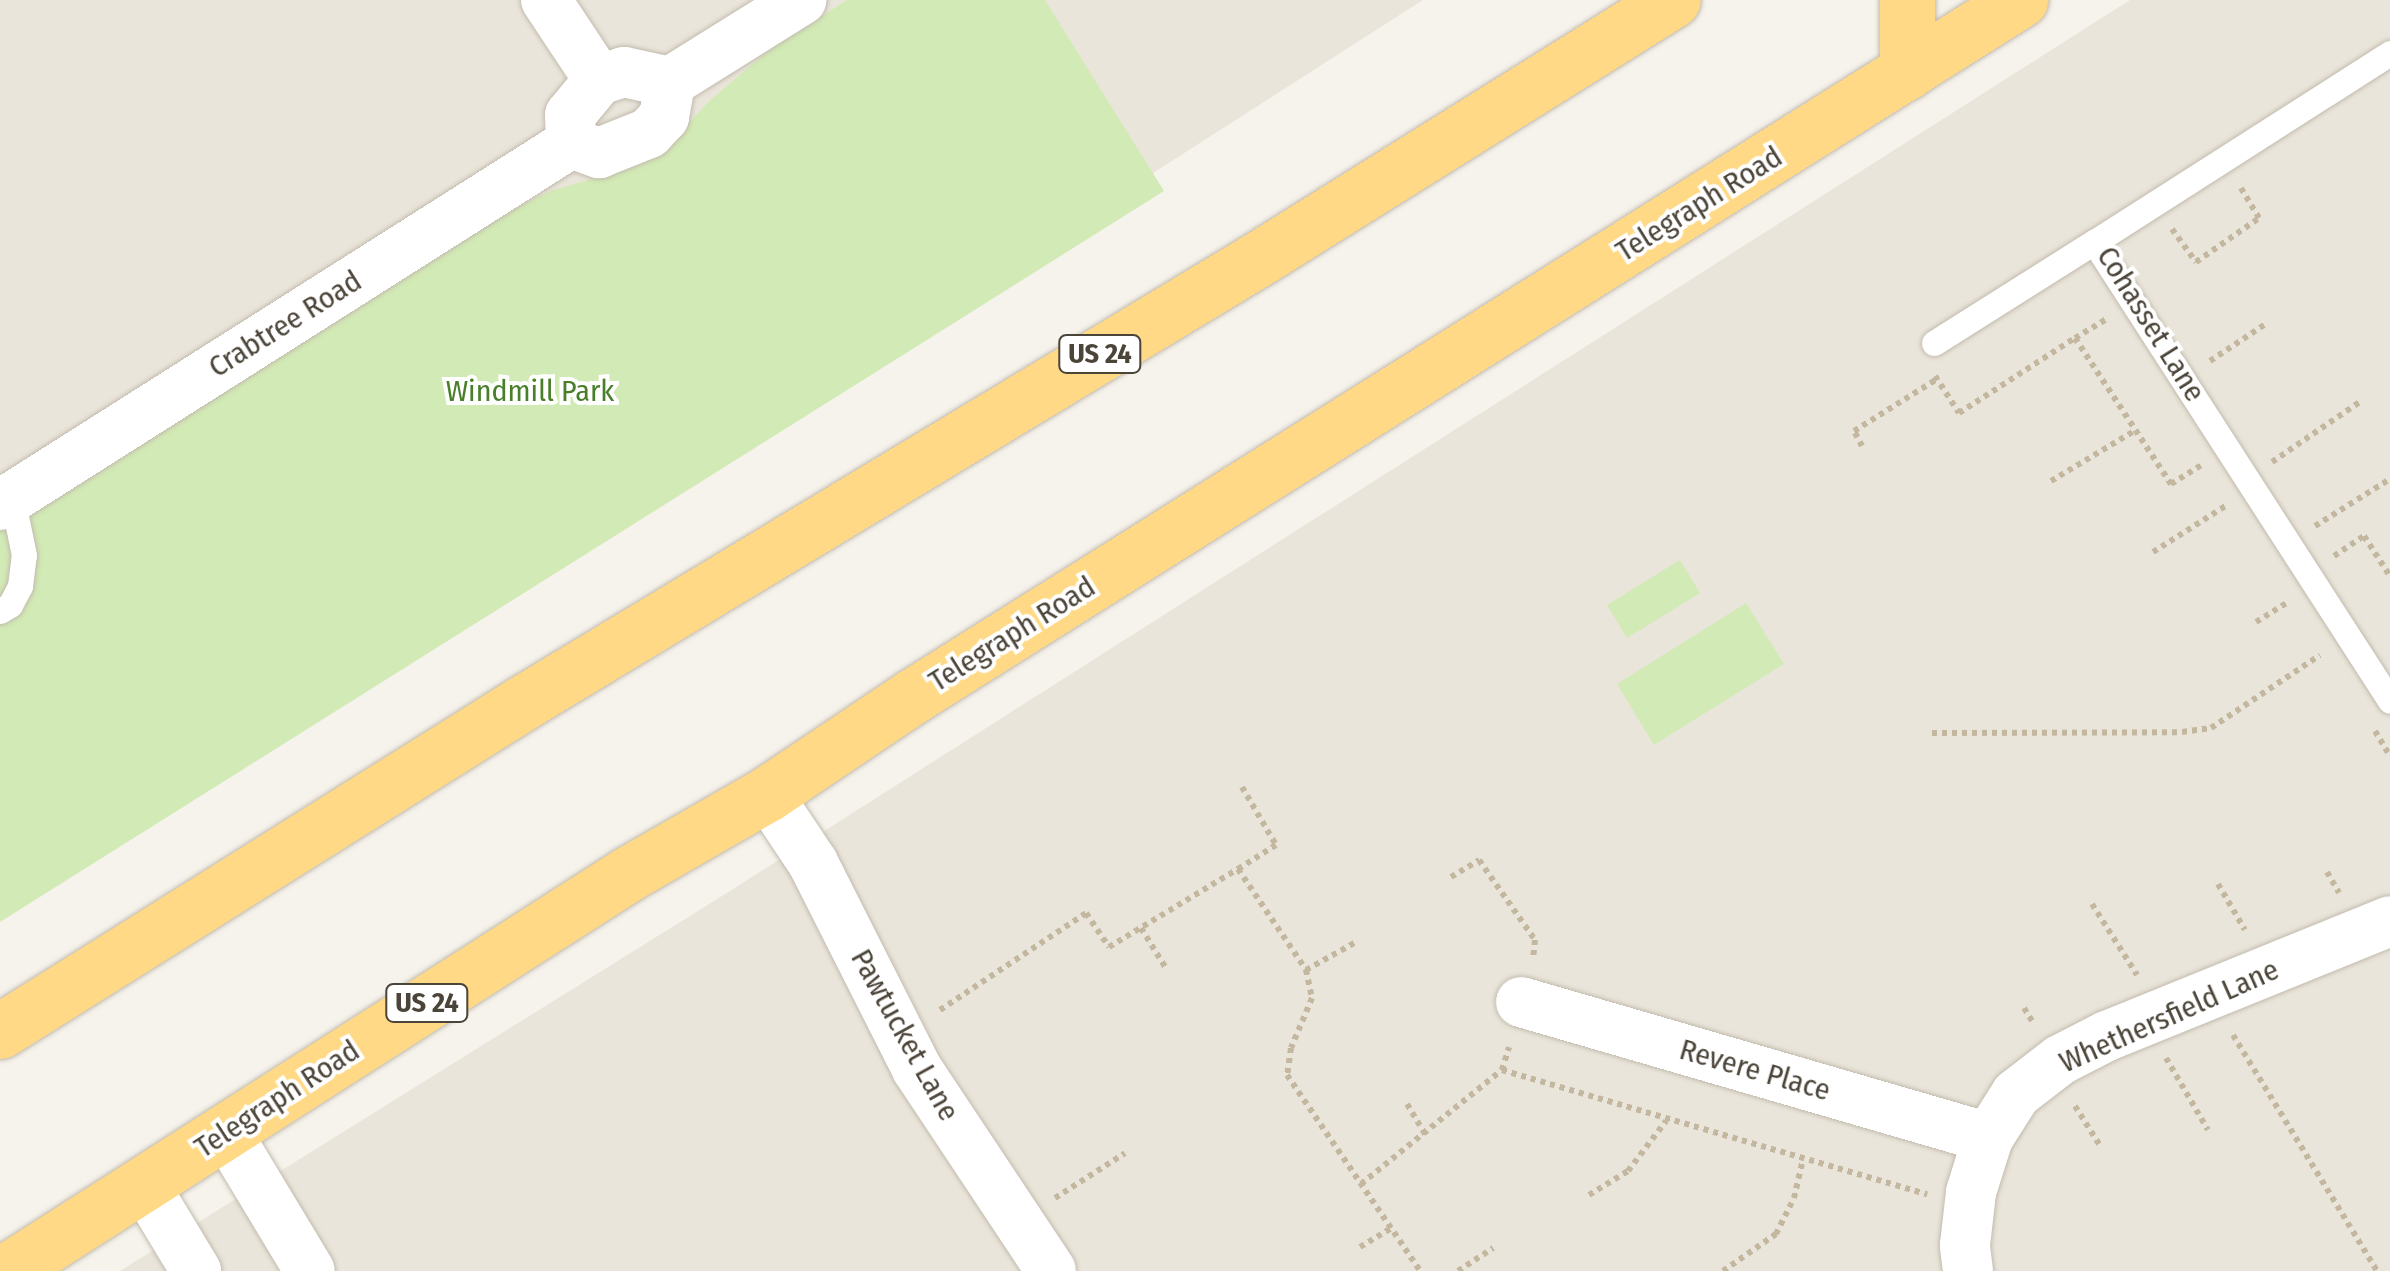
<!DOCTYPE html>
<style>
body{margin:0}
#map{position:relative;width:2390px;height:1271px;overflow:hidden;background:#f6f3ec;font-family:"Fira Sans Condensed",sans-serif}
div>[style]{position:absolute}
[style*='--x']{left:calc(var(--x)*1px);top:calc(var(--y)*1px);width:calc(var(--w)*1px);rotate:calc(var(--a)*1deg)}
.residential>*{inset:0;background:#eae5da}
.green>*{inset:0;background:#d2eab5}
.path>*{height:6px;margin-top:-3px;transform-origin:0;background:repeating-linear-gradient(90deg,#c4b79f 0 5px,transparent 0 10px)}
.roads{filter:drop-shadow(0 0 2px #c2bbae) drop-shadow(0 0 2px #c2bbae)}
.service>*{height:25px;margin:-12.5px;padding:0 12.5px;transform-origin:12.5px;border-radius:12.5px;background:#fff}
.minor>*{height:50px;margin:-25px;padding:0 25px;transform-origin:25px;border-radius:25px;background:#fff}
.trunk>*{height:55px;margin:-27.5px;padding:0 27.5px;transform-origin:27.5px;border-radius:27.5px;background:#ffd985}
span{translate:-50% -50%;white-space:nowrap;text-align:center;line-height:1.15;-webkit-text-stroke:8px #fff;paint-order:stroke}
.shield-label span{padding:2px 8px;background:#fff;border:2px solid;border-radius:8px;-webkit-text-stroke-width:0}
.shield-label{font-size:28px;color:#4b4439;font-weight:700}
.street-label{font-size:30px;color:#4b4439}
.park-label{font-size:30px;color:#4a7f2a}
</style>
<div id="map">
<div class="residential">
<div style="clip-path:polygon(0 0,1423px 0,0 912px)"></div>
<div style="clip-path:polygon(2130px 0,2390px 0,2390px 1271px,120px 1271px,730px 891px)"></div>
</div>
<div class="green">
<div style="clip-path:polygon(847px 0,1045px 0,1164px 191px,0 922px,0 525px,458px 237px,550px 191px,636px 166px,668px 146px,709px 101px,773px 47px)"></div>
<div style="clip-path:polygon(1680px 560px,1700px 593px,1627px 638px,1607px 605px)"></div>
<div style="clip-path:polygon(1746px 603px,1784px 664px,1654px 745px,1617px 684px)"></div>
</div>
<div class="path">
<div style="--x:2172;--y:229;--w:41;--a:54"></div>
<div style="--x:2196;--y:262;--w:77;--a:-34.9"></div>
<div style="--x:2259;--y:218;--w:35;--a:-121"></div>
<div style="--x:2075;--y:338;--w:39;--a:-31"></div>
<div style="--x:2210;--y:361;--w:69;--a:-33.7"></div>
<div style="--x:1935;--y:376;--w:44;--a:57"></div>
<div style="--x:1959;--y:413;--w:138;--a:-32.9"></div>
<div style="--x:2075;--y:338;--w:175;--a:56.7"></div>
<div style="--x:2171;--y:484;--w:36;--a:-32"></div>
<div style="--x:1862;--y:446;--w:17;--a:-118"></div>
<div style="--x:1854;--y:431;--w:98;--a:-32.1"></div>
<div style="--x:2272;--y:462;--w:108;--a:-34.4"></div>
<div style="--x:2051;--y:481;--w:99;--a:-31"></div>
<div style="--x:2315;--y:526;--w:89;--a:-32.1"></div>
<div style="--x:2153;--y:552;--w:88;--a:-32.4"></div>
<div style="--x:2334;--y:556;--w:36;--a:-34"></div>
<div style="--x:2364;--y:536;--w:48;--a:57"></div>
<div style="--x:2256;--y:622;--w:36;--a:-32"></div>
<div style="--x:2375;--y:731;--w:29;--a:59"></div>
<div style="--x:1932;--y:733;--w:250;--a:-0.2"></div>
<div style="--x:2182;--y:732;--w:29;--a:-8"></div>
<div style="--x:2211;--y:728;--w:131;--a:-33.8"></div>
<div style="--x:1242;--y:787;--w:67;--a:59.6"></div>
<div style="--x:1276;--y:845;--w:45;--a:147.7"></div>
<div style="--x:1238;--y:869;--w:122;--a:56"></div>
<div style="--x:1306;--y:970;--w:29;--a:78"></div>
<div style="--x:1312;--y:998;--w:54;--a:112.8"></div>
<div style="--x:1291;--y:1048;--w:27;--a:98"></div>
<div style="--x:1287;--y:1075;--w:237;--a:55.8"></div>
<div style="--x:2327;--y:872;--w:24;--a:60"></div>
<div style="--x:1451;--y:877;--w:33;--a:-31"></div>
<div style="--x:1479;--y:860;--w:98;--a:55"></div>
<div style="--x:1535;--y:940;--w:18;--a:96"></div>
<div style="--x:2218;--y:884;--w:53;--a:59.6"></div>
<div style="--x:2092;--y:904;--w:84;--a:57.6"></div>
<div style="--x:1141;--y:928;--w:49;--a:58.2"></div>
<div style="--x:1306;--y:970;--w:57;--a:-29.2"></div>
<div style="--x:2024;--y:1008;--w:19;--a:58"></div>
<div style="--x:940;--y:1010;--w:175;--a:-33.6"></div>
<div style="--x:1086;--y:913;--w:41;--a:55.9"></div>
<div style="--x:1109;--y:947;--w:151;--a:-31.2"></div>
<div style="--x:2233;--y:1035;--w:276;--a:58.6"></div>
<div style="--x:2166;--y:1058;--w:83;--a:59.7"></div>
<div style="--x:1502;--y:1070;--w:24;--a:-73"></div>
<div style="--x:1407;--y:1104;--w:37;--a:59"></div>
<div style="--x:2075;--y:1106;--w:45;--a:57.7"></div>
<div style="--x:1361;--y:1184;--w:181;--a:-39"></div>
<div style="--x:1502;--y:1070;--w:443;--a:16.3"></div>
<div style="--x:1589;--y:1195;--w:46;--a:-31.6"></div>
<div style="--x:1628;--y:1171;--w:63;--a:-52.8"></div>
<div style="--x:1055;--y:1198;--w:83;--a:-32.7"></div>
<div style="--x:1360;--y:1247;--w:37;--a:-31"></div>
<div style="--x:1458;--y:1271;--w:42;--a:-33.3"></div>
<div style="--x:1723;--y:1271;--w:65;--a:-34.9"></div>
<div style="--x:1776;--y:1234;--w:40;--a:-63.4"></div>
<div style="--x:1794;--y:1198;--w:39;--a:-77"></div>
</div>
<div class="roads">
<div class="service">
<div style="--x:2390;--y:53;--w:351;--a:147.4"></div>
<div style="--x:2094;--y:242;--w:546;--a:57.18"></div>
<div style="--x:1934;--y:343;--w:189;--a:-32.3"></div>
<div style="--x:0;--y:611;--w:12;--a:-31"></div>
<div style="--x:10;--y:605;--w:21;--a:-62"></div>
<div style="--x:20;--y:586;--w:31;--a:-83"></div>
<div style="--x:24;--y:555;--w:59;--a:-101.7"></div>
</div>
<div class="minor">
<div style="--x:546;--y:0;--w:96;--a:56.5"></div>
<div style="--x:670;--y:82;--w:155;--a:-32"></div>
<div style="--x:571;--y:143;--w:28;--a:-92"></div>
<div style="--x:570;--y:115;--w:45;--a:-50.4"></div>
<div style="--x:599;--y:80;--w:26;--a:-18"></div>
<div style="--x:624;--y:72;--w:47;--a:12.3"></div>
<div style="--x:571;--y:143;--w:30;--a:20"></div>
<div style="--x:599;--y:153;--w:54;--a:-21.8"></div>
<div style="--x:649;--y:133;--w:22;--a:-47"></div>
<div style="--x:664;--y:117;--w:36;--a:-80"></div>
<div style="--x:0;--y:505;--w:676;--a:-32.37"></div>
<div style="--x:767;--y:794;--w:83;--a:56.3"></div>
<div style="--x:813;--y:863;--w:231;--a:63.2"></div>
<div style="--x:917;--y:1069;--w:242;--a:56.4"></div>
<div style="--x:1521;--y:1002;--w:486;--a:16.2"></div>
<div style="--x:226;--y:1132;--w:162;--a:58.9"></div>
<div style="--x:143;--y:1183;--w:103;--a:58.9"></div>
<div style="--x:1968;--y:1271;--w:26;--a:-97"></div>
<div style="--x:1965;--y:1245;--w:53;--a:-83.5"></div>
<div style="--x:1971;--y:1192;--w:57;--a:-72.5"></div>
<div style="--x:1988;--y:1138;--w:52;--a:-57.5"></div>
<div style="--x:2016;--y:1094;--w:56;--a:-37.7"></div>
<div style="--x:2060;--y:1060;--w:53;--a:-27.1"></div>
<div style="--x:2107;--y:1036;--w:305;--a:-22.1"></div>
</div>
<div class="trunk">
<div style="--x:1907;--y:0;--w:72;--a:90"></div>
<div style="--x:0;--y:1031;--w:619;--a:-32.12"></div>
<div style="--x:524;--y:702;--w:863;--a:-31.11"></div>
<div style="--x:1263;--y:256;--w:483;--a:-32"></div>
<div style="--x:7;--y:1271;--w:737;--a:-32.59"></div>
<div style="--x:628;--y:874;--w:160;--a:-29.9"></div>
<div style="--x:767;--y:794;--w:176;--a:-33.9"></div>
<div style="--x:913;--y:696;--w:1308;--a:-32.16"></div>
</div>
</div>
<div class="shield-label">
<span style="left:1100px;top:354px">US 24</span>
<span style="left:427px;top:1003px">US 24</span>
</div>
<div class="street-label">
<span style="left:1699px;top:204px;rotate:-32deg">Telegraph Road</span>
<span style="left:285px;top:324px;rotate:-32deg">Crabtree Road</span>
<span style="left:2151px;top:324px;rotate:58deg">Cohasset Lane</span>
<span style="left:1012px;top:634px;rotate:-32deg">Telegraph Road</span>
<span style="left:2169px;top:1016px;rotate:-24deg">Whethersfield Lane</span>
<span style="left:905px;top:1035px;rotate:61deg">Pawtucket Lane</span>
<span style="left:1755px;top:1070px;rotate:16deg">Revere Place</span>
<span style="left:277px;top:1099px;rotate:-33deg">Telegraph Road</span>
</div>
<div class="park-label">
<span style="left:530px;top:391px">Windmill Park</span>
</div>
</div>
